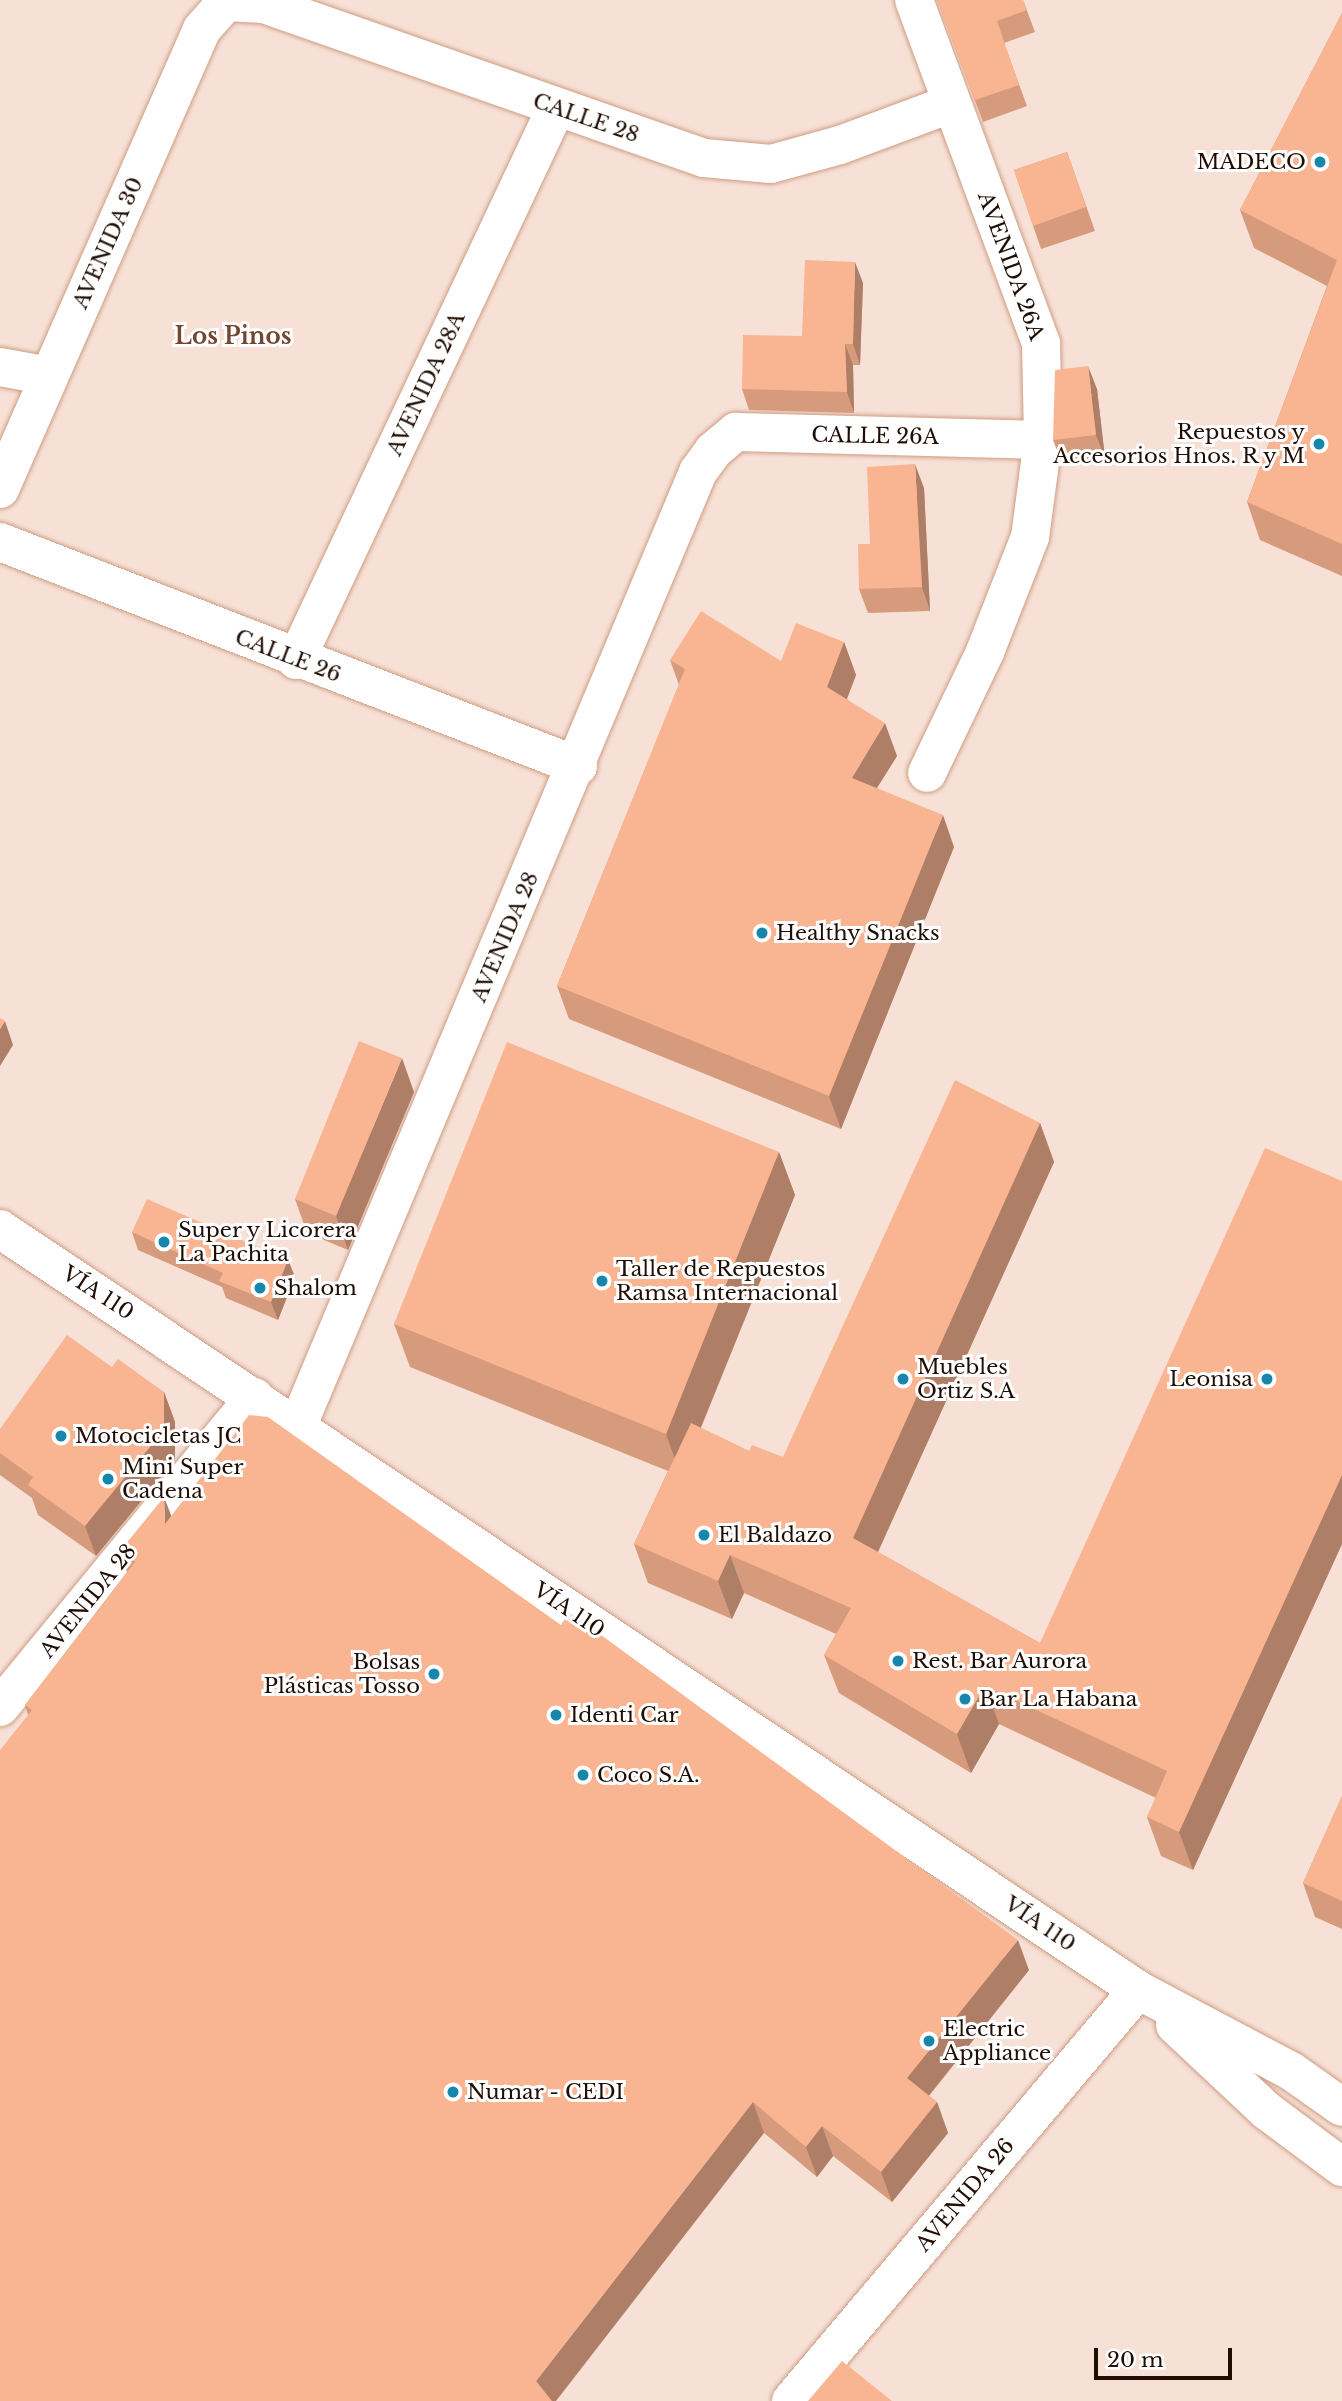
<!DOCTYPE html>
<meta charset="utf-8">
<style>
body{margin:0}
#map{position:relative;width:1342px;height:2401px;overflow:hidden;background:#f7e1d7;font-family:"Libre Baskerville",serif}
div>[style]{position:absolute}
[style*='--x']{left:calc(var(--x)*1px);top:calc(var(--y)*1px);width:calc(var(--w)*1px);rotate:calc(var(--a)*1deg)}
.roads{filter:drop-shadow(0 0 2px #cf9d83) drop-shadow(0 0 2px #cf9d83)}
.minor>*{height:38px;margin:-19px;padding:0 19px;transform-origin:19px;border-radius:19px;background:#fff}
.major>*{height:38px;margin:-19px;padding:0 19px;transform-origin:19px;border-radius:19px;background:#fff}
.wall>*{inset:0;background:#d69b7d}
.shaded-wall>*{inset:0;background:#ae7e66}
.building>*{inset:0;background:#f9b491}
.dots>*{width:19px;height:19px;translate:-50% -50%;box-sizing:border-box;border:4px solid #fff;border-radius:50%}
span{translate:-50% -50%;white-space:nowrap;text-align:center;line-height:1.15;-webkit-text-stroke:6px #fff;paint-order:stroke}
.street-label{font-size:21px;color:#200e05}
.poi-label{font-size:21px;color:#200e05}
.right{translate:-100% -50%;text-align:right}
.left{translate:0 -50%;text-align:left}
.neighbourhood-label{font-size:23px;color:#73472f;font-weight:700}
.scale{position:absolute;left:1094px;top:2348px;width:138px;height:32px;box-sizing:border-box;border:4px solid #200e05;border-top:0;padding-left:9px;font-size:21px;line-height:24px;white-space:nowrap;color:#200e05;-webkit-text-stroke:5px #fff;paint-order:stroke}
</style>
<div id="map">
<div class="roads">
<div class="minor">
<div style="--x:914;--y:0;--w:366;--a:69.7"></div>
<div style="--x:1041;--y:343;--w:97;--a:88.8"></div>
<div style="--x:1043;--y:440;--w:98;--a:97.6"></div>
<div style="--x:1030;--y:537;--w:123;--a:111.4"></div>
<div style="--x:985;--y:652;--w:134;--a:115.6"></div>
<div style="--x:0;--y:367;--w:50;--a:10.4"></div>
<div style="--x:0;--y:489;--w:502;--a:-66.29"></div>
<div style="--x:202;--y:29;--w:36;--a:-48"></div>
<div style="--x:226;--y:2;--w:38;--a:3"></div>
<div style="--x:264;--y:4;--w:466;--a:19.3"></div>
<div style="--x:704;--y:158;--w:67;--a:5.1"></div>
<div style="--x:771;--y:164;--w:72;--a:-15.4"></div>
<div style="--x:840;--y:145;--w:117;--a:-20.4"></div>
<div style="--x:0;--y:542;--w:620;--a:21.18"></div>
<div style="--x:296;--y:660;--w:610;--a:-64.78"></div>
<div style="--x:298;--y:1425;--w:1034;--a:-67.23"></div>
<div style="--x:698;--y:472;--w:26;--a:-54"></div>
<div style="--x:713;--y:451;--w:30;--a:-40"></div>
<div style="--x:736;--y:432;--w:307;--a:1.5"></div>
<div style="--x:0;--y:1707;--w:401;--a:-50.6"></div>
<div style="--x:791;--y:2401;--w:538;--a:-49.83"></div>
</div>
<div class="major">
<div style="--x:0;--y:1229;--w:1369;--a:33.77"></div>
<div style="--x:1138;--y:1990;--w:173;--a:27.9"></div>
<div style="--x:1291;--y:2071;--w:62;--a:35.2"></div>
<div style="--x:1175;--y:2025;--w:126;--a:43.1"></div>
<div style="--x:1267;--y:2111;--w:94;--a:36.7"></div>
</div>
</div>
<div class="wall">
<div style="clip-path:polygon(937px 0,1023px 0,1035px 32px,1004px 43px,1027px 106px,983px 122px)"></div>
<div style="clip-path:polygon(1342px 13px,1342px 576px,1260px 540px,1247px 502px,1327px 286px,1254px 248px,1240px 210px)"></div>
<div style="clip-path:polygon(1067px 152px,1095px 231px,1041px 249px,1014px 170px)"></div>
<div style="clip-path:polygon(863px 283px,860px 365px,853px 365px,854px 413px,749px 410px,742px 389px)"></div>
<div style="clip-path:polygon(1097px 389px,1105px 458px,1062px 463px,1053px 440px)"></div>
<div style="clip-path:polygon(924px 488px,930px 611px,868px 613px,859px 589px,870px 544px)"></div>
<div style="clip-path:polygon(844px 642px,856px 675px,847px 699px,897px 756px,877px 788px,954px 847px,841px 1129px,569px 1019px,557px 986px,679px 685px,670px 660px,781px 661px)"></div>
<div style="clip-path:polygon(414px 1092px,348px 1250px,307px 1233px,295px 1199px)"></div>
<div style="clip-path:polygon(1040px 1123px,1054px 1162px,878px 1552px,1040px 1643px,1342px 1181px,1342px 1544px,1193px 1870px,1161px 1856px,1147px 1817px,1156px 1798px,999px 1724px,971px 1773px,839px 1693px,824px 1655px,836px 1634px,744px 1593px,732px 1619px,648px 1583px,634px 1544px,668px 1471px,410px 1367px,394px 1324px,779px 1152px,795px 1195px,701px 1428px,749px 1451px,783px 1457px)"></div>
<div style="clip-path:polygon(132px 1232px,288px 1260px,295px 1277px,278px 1320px,226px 1298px,222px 1287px,138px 1250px)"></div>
<div style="clip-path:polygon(112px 1367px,164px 1392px,175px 1422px,175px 1460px,96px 1556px,38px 1515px,32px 1498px,0 1475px,0 1429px)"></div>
<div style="clip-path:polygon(171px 1516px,1029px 1970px,929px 2096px,937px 2102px,948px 2133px,892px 2202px,833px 2156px,817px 2177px,764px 2133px,28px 1715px,25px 1705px,127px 1572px,120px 1551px)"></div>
<div style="clip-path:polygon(1342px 1796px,1342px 1929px,1315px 1917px,1303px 1883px)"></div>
</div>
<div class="shaded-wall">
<div style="clip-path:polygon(855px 262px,863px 283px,860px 365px,853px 344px)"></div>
<div style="clip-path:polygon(845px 344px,853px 365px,854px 413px,847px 392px)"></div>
<div style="clip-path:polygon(1088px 366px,1097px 389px,1105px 458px,1096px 435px)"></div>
<div style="clip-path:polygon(915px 464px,924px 488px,930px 611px,922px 587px)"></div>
<div style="clip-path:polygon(844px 642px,856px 675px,839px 719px,827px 687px)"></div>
<div style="clip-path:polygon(885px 723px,897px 756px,863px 810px,852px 778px)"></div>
<div style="clip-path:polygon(943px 815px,954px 847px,841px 1129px,829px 1096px)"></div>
<div style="clip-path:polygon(5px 1021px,13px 1045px,0 1066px,0 1029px)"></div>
<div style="clip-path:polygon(402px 1058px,414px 1092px,348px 1250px,336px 1216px)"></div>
<div style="clip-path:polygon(1040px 1123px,1054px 1162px,867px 1576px,853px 1538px)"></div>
<div style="clip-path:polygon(779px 1152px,795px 1195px,681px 1476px,666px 1434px)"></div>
<div style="clip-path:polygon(288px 1260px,295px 1277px,278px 1320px,271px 1302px)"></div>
<div style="clip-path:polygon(164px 1392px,175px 1422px,175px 1460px,96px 1556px,85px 1526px)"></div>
<div style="clip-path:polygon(1342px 1475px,1342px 1544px,1193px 1870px,1179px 1832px)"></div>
<div style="clip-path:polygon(164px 1497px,176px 1528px,165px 1524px)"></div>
<div style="clip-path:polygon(730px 1555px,744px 1593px,732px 1619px,718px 1581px)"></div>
<div style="clip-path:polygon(985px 1686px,999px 1724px,971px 1773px,957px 1734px)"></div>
<div style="clip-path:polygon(1018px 1940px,1029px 1970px,918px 2109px,907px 2078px)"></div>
<div style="clip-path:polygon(753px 2102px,764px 2133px,556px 2401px,543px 2401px,536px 2381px)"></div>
<div style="clip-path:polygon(937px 2102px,948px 2133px,892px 2202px,881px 2172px)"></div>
<div style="clip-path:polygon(822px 2126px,833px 2156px,817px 2177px,806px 2147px)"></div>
</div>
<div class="building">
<div style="clip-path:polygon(937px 0,1023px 0,1027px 10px,997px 21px,1019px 85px,975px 100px)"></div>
<div style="clip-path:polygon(1342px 13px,1342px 544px,1247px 502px,1337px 260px,1240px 210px)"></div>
<div style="clip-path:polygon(1067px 152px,1086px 207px,1033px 226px,1014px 170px)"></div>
<div style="clip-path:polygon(805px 260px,855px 262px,853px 344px,845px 344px,847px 392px,742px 389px,743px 335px,802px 336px)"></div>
<div style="clip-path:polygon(1088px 366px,1096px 435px,1053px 440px,1055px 370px)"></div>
<div style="clip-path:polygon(915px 464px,922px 587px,859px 589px,858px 544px,870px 544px,867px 467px)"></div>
<div style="clip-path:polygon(701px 611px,781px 661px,796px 623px,844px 642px,827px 687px,885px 723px,852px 778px,943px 815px,829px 1096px,557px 986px,685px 669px,670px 660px)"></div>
<div style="clip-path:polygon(0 1018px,5px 1021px,0 1029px)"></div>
<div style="clip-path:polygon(359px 1041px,402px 1058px,336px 1216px,295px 1199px)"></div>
<div style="clip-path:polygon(507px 1042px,779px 1152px,666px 1434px,394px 1324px)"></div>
<div style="clip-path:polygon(955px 1080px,1040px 1123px,853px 1538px,1040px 1643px,1265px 1148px,1342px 1181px,1342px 1475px,1179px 1832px,1147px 1817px,1167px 1771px,985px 1686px,957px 1734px,824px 1655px,851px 1608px,730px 1555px,718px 1581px,634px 1544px,691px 1423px,749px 1451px,752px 1445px,783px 1457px)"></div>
<div style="clip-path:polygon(147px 1199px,288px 1260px,271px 1302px,219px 1281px,223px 1273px,132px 1232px)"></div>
<div style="clip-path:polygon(67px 1335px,112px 1367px,118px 1359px,164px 1392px,164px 1430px,85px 1526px,28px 1485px,33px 1477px,0 1453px,0 1429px)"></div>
<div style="clip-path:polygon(249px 1415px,268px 1417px,561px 1625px,569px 1613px,586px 1624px,1018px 1940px,907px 2078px,937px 2102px,881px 2172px,822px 2126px,806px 2147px,753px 2102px,536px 2381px,552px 2401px,0 2401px,0 1750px,32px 1710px,25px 1705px,135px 1562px,120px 1551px,164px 1497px,165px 1524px)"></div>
<div style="clip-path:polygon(1342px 1796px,1342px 1901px,1303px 1883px)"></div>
<div style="clip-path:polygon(842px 2361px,892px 2401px,808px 2401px)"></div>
</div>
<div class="dots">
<div style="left:1320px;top:162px;background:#1686ac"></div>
<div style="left:1319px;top:444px;background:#1686ac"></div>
<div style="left:762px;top:933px;background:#1686ac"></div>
<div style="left:164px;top:1242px;background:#1686ac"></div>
<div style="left:602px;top:1281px;background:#1686ac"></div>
<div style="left:260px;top:1288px;background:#1686ac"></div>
<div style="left:903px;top:1379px;background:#1686ac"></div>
<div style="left:1267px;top:1379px;background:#1686ac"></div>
<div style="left:61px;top:1436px;background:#1686ac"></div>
<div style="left:108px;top:1479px;background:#1686ac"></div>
<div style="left:704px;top:1535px;background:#1686ac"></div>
<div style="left:898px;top:1661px;background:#1686ac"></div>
<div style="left:434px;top:1674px;background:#1686ac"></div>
<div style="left:965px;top:1699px;background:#1686ac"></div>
<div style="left:556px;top:1715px;background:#1686ac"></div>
<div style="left:583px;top:1775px;background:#1686ac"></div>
<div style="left:929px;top:2041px;background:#1686ac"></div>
<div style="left:453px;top:2092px;background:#1686ac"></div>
</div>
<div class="street-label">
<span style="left:586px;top:118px;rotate:19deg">CALLE 28</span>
<span style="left:108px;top:243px;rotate:-66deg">AVENIDA 30</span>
<span style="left:1011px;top:266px;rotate:70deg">AVENIDA 26A</span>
<span style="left:426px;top:384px;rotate:-65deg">AVENIDA 28A</span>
<span style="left:875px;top:436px;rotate:1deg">CALLE 26A</span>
<span style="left:288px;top:656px;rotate:21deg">CALLE 26</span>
<span style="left:505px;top:937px;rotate:-67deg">AVENIDA 28</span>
<span style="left:98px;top:1293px;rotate:33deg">VÍA 110</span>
<span style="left:88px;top:1601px;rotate:-51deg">AVENIDA 28</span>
<span style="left:569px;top:1610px;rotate:34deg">VÍA 110</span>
<span style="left:1040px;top:1924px;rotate:34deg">VÍA 110</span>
<span style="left:965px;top:2195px;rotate:-50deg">AVENIDA 26</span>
</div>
<div class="poi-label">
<span class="right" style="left:1306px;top:162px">MADECO</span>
<span class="right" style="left:1305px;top:444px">Repuestos y<br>Accesorios Hnos. R y M</span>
<span class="left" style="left:776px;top:933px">Healthy Snacks</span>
<span class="left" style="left:178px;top:1242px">Super y Licorera<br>La Pachita</span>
<span class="left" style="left:616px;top:1281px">Taller de Repuestos<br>Ramsa Internacional</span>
<span class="left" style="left:274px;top:1288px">Shalom</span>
<span class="left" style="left:917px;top:1379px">Muebles<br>Ortiz S.A</span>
<span class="right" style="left:1253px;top:1379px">Leonisa</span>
<span class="left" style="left:75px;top:1436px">Motocicletas JC</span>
<span class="left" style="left:122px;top:1479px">Mini Super<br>Cadena</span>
<span class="left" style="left:718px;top:1535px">El Baldazo</span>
<span class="left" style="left:912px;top:1661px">Rest. Bar Aurora</span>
<span class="right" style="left:420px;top:1674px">Bolsas<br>Plásticas Tosso</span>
<span class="left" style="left:979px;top:1699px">Bar La Habana</span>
<span class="left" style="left:570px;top:1715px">Identi Car</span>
<span class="left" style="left:597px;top:1775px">Coco S.A.</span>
<span class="left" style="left:943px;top:2041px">Electric<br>Appliance</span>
<span class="left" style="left:467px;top:2092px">Numar - CEDI</span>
</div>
<div class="neighbourhood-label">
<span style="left:233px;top:336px">Los Pinos</span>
</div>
<div class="scale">20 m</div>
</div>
